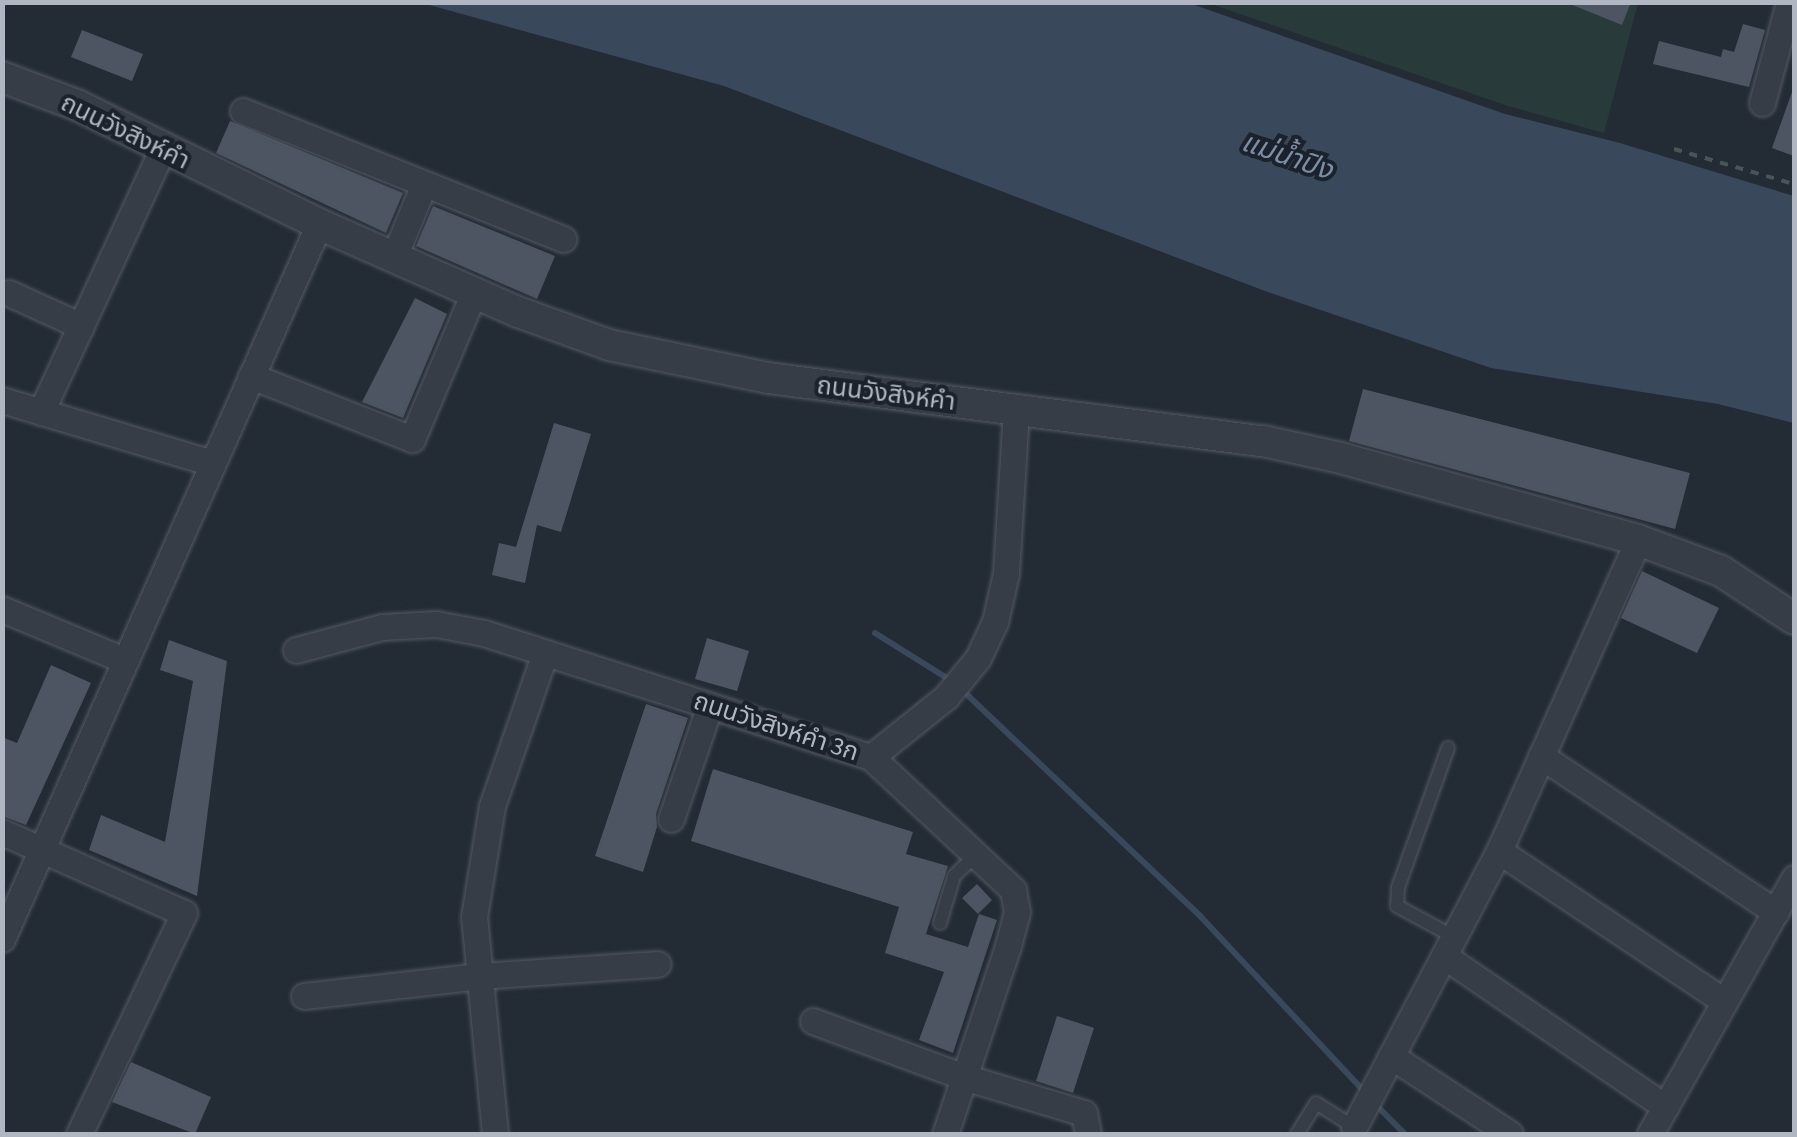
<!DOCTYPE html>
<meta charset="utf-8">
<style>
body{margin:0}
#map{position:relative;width:1797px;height:1137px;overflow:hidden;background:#232b35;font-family:"Source Sans 3","Noto Sans Thai",sans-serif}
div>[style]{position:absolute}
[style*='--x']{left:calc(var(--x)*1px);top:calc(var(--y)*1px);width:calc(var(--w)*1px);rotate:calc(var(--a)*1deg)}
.green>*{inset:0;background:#293a3a}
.water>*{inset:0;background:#3a485c}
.stream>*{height:6px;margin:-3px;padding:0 3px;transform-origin:3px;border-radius:3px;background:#3a485c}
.building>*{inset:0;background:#4c5561}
.path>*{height:4px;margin-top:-2px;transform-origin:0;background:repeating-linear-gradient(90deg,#475558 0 8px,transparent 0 16px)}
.roads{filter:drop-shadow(0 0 2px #545a64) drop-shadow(0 0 2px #545a64)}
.service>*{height:12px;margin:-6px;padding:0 6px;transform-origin:6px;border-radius:6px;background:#363d46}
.minor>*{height:25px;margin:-12.5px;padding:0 12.5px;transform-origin:12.5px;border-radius:12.5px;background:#363d46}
.tertiary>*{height:30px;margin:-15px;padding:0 15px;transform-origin:15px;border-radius:15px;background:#363d46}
span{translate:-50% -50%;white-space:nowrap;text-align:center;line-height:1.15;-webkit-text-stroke:8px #1c222b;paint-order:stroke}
.street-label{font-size:25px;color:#b1b7c2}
.water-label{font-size:28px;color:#7c8ea7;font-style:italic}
.frame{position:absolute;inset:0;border:5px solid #b1b7c2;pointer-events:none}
</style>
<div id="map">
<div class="green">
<div style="clip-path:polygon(1208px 3px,1638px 3px,1604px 133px,1508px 106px)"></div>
</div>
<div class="water">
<div style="clip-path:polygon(422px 3px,1189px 3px,1505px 114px,1620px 143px,1794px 196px,1794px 423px,1718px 404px,1491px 368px,1265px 291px,724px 86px)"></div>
</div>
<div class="stream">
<div style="--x:875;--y:633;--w:89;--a:32.1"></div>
<div style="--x:960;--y:688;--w:332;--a:43.5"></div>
<div style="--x:1201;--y:917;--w:234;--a:46.9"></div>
<div style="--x:1377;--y:1106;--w:40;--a:45"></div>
</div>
<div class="building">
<div style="clip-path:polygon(1565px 2px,1631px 2px,1622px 25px)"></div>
<div style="clip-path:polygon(1743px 24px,1765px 30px,1749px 87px,1653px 64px,1659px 41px,1721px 57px,1723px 49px,1734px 52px)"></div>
<div style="clip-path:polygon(82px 30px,143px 54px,132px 81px,71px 57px)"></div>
<div style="clip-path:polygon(1792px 92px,1794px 92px,1794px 156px,1772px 148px)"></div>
<div style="clip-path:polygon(230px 121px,403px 193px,386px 233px,216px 153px)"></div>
<div style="clip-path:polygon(433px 206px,555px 256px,537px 299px,416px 246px)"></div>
<div style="clip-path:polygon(415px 298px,447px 314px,403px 418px,362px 402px)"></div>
<div style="clip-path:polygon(1363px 389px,1690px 473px,1675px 529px,1349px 441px)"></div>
<div style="clip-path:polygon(554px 423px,591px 434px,561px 532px,537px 525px,525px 583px,492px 575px,499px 543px,516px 547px)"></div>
<div style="clip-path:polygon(1642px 571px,1719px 608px,1697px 653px,1621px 618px)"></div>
<div style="clip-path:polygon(707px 638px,749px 651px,737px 691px,695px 679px)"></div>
<div style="clip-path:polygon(169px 640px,227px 661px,197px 896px,89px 850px,101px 815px,165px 842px,193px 681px,160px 670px)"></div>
<div style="clip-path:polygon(51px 665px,91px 683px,26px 825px,2px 816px,2px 737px,17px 743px)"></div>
<div style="clip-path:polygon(646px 704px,688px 718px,656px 814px,657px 827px,643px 872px,595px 856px)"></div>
<div style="clip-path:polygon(713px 769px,913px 832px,906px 854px,948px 866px,926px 934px,968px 947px,979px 914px,997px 920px,953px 1053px,919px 1040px,944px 972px,885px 953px,899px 907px,691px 841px)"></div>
<div style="clip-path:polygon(977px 884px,992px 900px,978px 914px,962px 898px)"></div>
<div style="clip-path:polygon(1057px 1016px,1094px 1028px,1073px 1093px,1036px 1081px)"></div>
<div style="clip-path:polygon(131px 1062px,211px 1097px,195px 1134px,112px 1102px)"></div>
</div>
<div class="path">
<div style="--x:1674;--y:149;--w:125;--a:16.3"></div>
</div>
<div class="roads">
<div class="service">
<div style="--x:1448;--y:748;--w:149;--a:109.7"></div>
<div style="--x:1398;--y:888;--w:18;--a:93"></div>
<div style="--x:1397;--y:906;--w:65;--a:28.5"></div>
<div style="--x:940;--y:923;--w:49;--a:-73.4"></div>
<div style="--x:954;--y:876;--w:30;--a:-44"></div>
<div style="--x:1297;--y:1134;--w:36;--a:-58"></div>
<div style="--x:1316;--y:1103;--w:49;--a:32.4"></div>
</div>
<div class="minor">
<div style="--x:1762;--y:103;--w:105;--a:-75"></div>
<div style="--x:243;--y:111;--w:345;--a:21.8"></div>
<div style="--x:394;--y:257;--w:79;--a:-67.7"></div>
<div style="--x:9;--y:293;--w:79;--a:24.6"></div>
<div style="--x:251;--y:376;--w:173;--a:21.4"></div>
<div style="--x:412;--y:439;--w:160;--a:-67.1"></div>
<div style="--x:2;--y:400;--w:219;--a:16.7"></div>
<div style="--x:41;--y:412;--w:289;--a:-65.2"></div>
<div style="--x:2;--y:609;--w:132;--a:22.7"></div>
<div style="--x:296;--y:650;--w:89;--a:-15"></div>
<div style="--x:382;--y:627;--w:54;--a:-3.2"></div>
<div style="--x:436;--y:624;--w:49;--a:10.6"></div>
<div style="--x:484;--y:633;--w:406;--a:17.8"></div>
<div style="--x:871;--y:757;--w:96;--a:-38.7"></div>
<div style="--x:946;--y:697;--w:50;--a:-50.6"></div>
<div style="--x:978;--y:658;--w:40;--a:-65"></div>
<div style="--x:995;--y:622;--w:50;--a:-77.3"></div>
<div style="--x:1006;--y:573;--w:162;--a:-86.5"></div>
<div style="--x:1541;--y:756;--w:282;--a:33.6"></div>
<div style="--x:871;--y:757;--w:195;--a:43.1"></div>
<div style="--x:1013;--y:890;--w:22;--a:80"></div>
<div style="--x:1017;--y:912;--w:35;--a:105"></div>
<div style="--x:1008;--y:946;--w:198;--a:108.5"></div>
<div style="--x:671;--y:819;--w:120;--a:-71.1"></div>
<div style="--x:2;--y:832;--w:199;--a:24"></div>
<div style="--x:184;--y:913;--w:245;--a:115.4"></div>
<div style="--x:1499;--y:851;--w:270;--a:33.7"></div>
<div style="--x:2;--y:939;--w:782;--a:-66.09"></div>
<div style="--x:1444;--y:956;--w:268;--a:34.3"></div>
<div style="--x:304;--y:996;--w:177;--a:-6.5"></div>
<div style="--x:480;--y:976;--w:178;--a:-3.9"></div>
<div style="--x:813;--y:1021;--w:161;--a:20.3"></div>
<div style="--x:964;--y:1077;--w:125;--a:16.7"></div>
<div style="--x:1084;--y:1113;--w:21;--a:79"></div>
<div style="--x:1391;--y:1056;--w:142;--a:33.2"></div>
<div style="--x:1354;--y:1127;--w:312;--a:-62.3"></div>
<div style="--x:1499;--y:851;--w:341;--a:-65.9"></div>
<div style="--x:495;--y:1134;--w:218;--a:-95.5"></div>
<div style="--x:474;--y:917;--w:112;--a:-80.8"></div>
<div style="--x:492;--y:806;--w:162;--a:-70.9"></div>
<div style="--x:1650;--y:1134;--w:294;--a:-60.6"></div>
</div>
<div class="tertiary">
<div style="--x:2;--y:77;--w:80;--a:20.5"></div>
<div style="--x:77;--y:105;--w:270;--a:26.2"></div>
<div style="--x:319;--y:224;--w:218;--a:23.9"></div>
<div style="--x:518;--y:312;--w:97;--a:19.9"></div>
<div style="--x:609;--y:345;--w:162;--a:11.7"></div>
<div style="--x:768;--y:378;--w:499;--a:7.3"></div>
<div style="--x:1263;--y:441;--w:76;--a:12.2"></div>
<div style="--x:1337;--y:457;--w:312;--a:15.4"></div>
<div style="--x:1638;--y:540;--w:89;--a:20.5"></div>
<div style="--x:1721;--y:571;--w:87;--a:33.3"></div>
</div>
</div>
<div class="street-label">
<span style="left:125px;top:132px;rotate:26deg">ถนนวังสิงห์คำ</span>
<span style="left:886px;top:394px;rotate:7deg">ถนนวังสิงห์คำ</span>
<span style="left:776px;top:727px;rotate:18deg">ถนนวังสิงห์คำ 3ก</span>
</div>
<div class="water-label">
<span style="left:1287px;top:156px;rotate:19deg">แม่น้ำปิง</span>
</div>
<div class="frame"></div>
</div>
